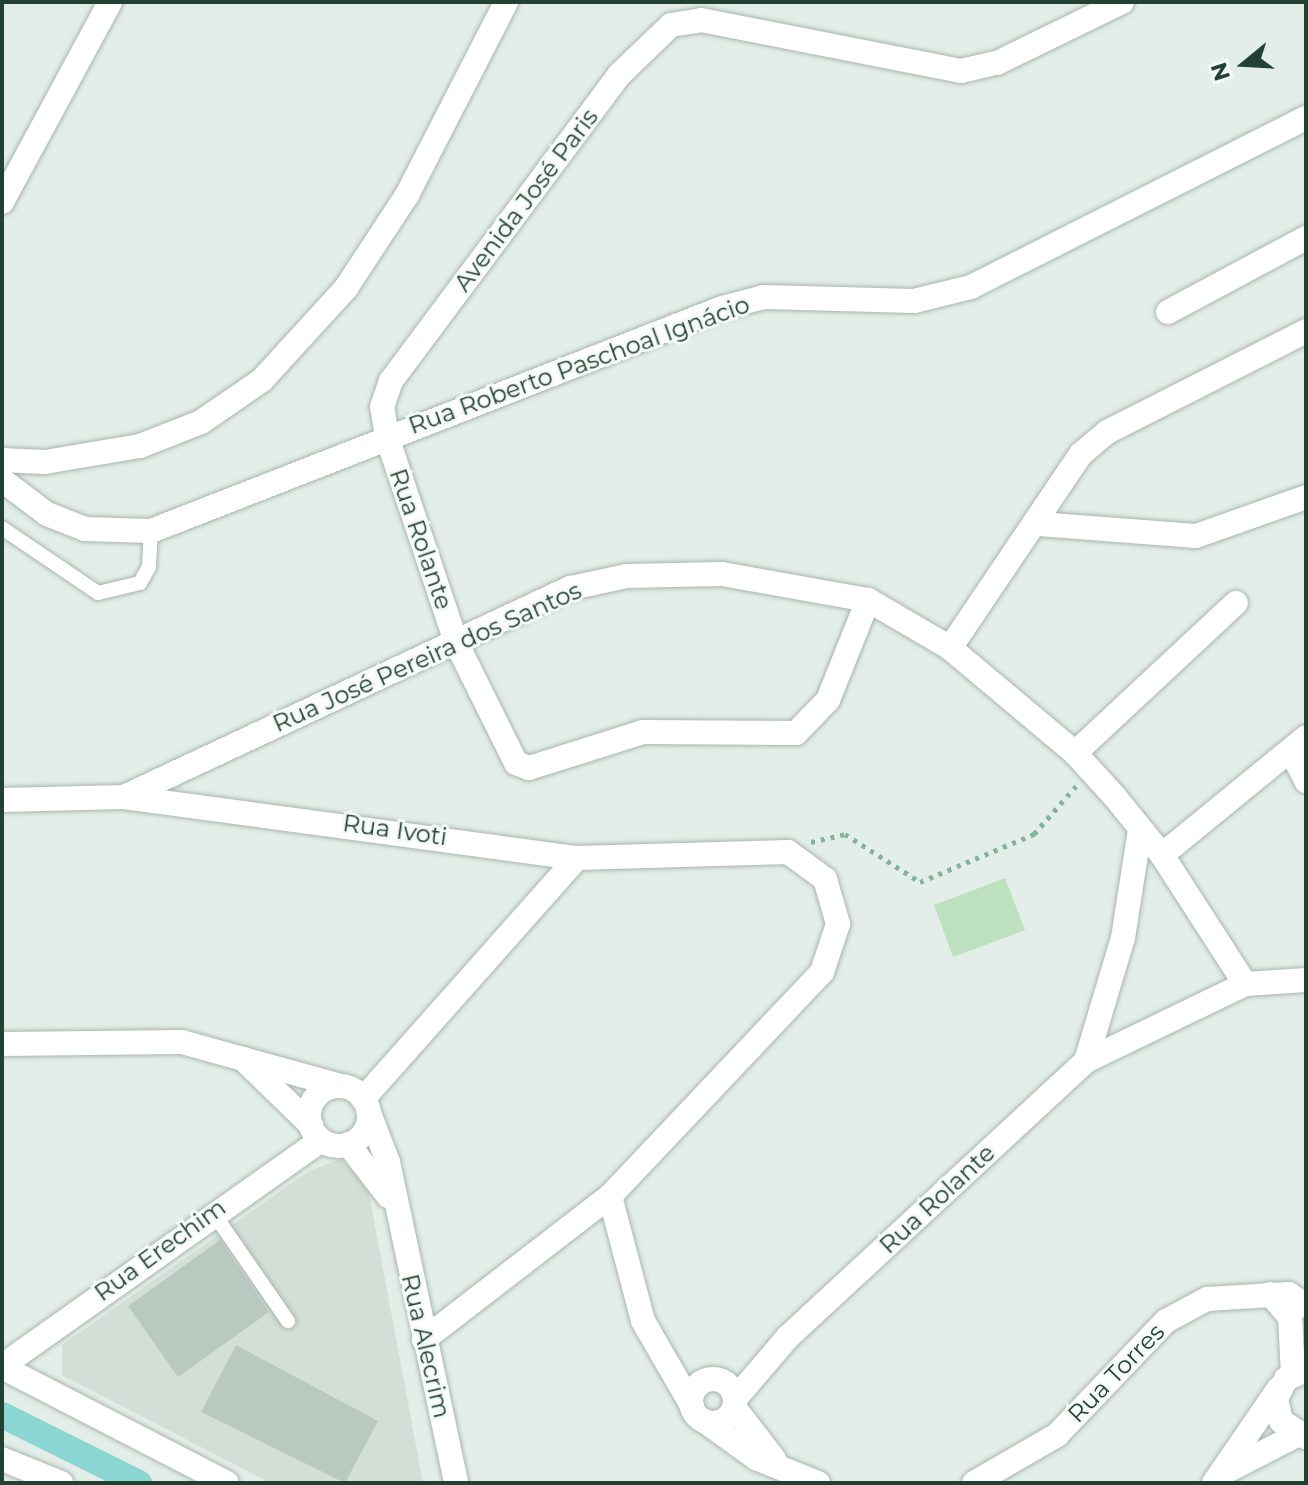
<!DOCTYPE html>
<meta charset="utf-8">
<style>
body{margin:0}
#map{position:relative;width:1308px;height:1485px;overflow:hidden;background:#e4eee8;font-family:Montserrat,sans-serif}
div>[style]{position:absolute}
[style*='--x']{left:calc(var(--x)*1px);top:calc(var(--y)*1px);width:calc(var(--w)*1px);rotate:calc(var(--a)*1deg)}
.built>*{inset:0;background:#d2ded6}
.green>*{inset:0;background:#bde0bf}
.canal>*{height:26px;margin:-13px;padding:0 13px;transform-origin:13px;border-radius:13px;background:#8bd5d2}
.building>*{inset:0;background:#b9c9c0}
.path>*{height:5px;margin-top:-2.5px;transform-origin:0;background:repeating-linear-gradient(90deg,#83b39b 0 4px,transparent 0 10px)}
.roads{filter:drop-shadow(0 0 2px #a6b7ae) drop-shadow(0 0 2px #a6b7ae)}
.lane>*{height:14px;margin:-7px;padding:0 7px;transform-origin:7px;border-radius:7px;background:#fff}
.street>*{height:24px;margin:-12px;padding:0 12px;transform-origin:12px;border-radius:12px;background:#fff}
.street>.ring{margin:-12px;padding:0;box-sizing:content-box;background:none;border:24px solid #fff;border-radius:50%}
.secondary>*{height:24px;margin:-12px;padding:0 12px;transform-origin:12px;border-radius:12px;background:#fff}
span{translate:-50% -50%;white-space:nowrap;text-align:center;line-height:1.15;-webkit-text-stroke:6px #f5faf7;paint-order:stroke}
.street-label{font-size:24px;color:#224133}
.frame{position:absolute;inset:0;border:4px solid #224133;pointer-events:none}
.north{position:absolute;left:1204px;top:24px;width:80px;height:80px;-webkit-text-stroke:6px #f5faf7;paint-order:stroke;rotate:252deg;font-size:22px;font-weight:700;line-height:32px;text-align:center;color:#224133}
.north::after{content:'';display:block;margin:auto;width:28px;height:36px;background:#224133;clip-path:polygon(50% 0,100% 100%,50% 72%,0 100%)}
</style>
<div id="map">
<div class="built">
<div style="clip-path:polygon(340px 1159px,367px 1183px,423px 1483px,270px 1483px,62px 1375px,62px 1345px,309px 1171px)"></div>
</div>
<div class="green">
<div style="clip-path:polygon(1005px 878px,1025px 930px,953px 957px,934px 905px)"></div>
</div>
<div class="canal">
<div style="--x:2;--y:1415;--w:153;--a:26.4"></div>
</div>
<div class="building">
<div style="clip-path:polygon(220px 1240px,269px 1312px,178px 1377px,128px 1306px)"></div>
<div style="clip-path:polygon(236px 1345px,378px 1421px,345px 1483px,201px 1412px)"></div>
</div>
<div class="path">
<div style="--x:811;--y:842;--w:35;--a:-13"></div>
<div style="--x:845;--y:834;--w:89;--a:32.6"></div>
<div style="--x:920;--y:882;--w:124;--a:-22.8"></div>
<div style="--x:1034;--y:834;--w:65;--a:-48.7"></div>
</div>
<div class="roads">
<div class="lane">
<div style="--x:2;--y:528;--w:116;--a:34.1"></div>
<div style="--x:98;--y:593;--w:43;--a:-13.4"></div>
<div style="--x:140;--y:583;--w:18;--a:-61"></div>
<div style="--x:149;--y:567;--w:36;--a:-87"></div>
<div style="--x:212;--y:1211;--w:134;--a:55.4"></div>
</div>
<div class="street">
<div style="--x:1168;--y:312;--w:157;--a:-28.2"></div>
<div style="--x:2;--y:480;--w:56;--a:37.1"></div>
<div style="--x:47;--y:514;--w:41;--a:21.5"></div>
<div style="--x:85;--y:529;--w:66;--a:1.7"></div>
<div style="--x:151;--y:531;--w:613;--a:-21.33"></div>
<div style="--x:722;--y:308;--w:43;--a:-14.7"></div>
<div style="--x:764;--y:297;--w:150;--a:1.5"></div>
<div style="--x:914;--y:301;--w:59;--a:-13.8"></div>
<div style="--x:971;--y:287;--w:375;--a:-26.8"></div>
<div style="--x:1039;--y:524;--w:157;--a:4.4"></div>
<div style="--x:1196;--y:536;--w:117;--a:-19.5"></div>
<div style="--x:868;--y:600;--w:108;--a:111.8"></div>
<div style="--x:828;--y:700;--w:46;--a:134.1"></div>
<div style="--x:796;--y:733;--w:153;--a:-179.6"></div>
<div style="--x:643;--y:732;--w:120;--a:162.5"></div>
<div style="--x:529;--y:768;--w:14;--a:-159"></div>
<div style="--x:516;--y:763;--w:135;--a:-116.4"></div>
<div style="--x:456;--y:642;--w:216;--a:-108.6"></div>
<div style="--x:387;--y:437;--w:30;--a:-99"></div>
<div style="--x:382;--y:407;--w:28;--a:-71"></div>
<div style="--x:391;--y:381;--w:382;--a:-53.3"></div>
<div style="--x:619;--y:75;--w:72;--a:-43.9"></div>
<div style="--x:671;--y:25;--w:30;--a:-9"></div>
<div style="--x:701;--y:20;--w:265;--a:11.1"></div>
<div style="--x:961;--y:71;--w:37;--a:-13"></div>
<div style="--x:997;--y:63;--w:139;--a:-26"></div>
<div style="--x:950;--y:648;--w:234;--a:-56"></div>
<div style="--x:1081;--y:454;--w:34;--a:-40"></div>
<div style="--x:1107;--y:432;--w:223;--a:-26.9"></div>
<div style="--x:1291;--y:751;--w:34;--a:63"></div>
<div style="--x:1075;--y:753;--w:220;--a:-43"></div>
<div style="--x:126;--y:796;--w:491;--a:-25.1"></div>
<div style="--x:571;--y:588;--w:57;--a:-12.1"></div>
<div style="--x:627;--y:576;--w:95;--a:-1.2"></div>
<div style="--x:722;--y:574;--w:148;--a:10.1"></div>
<div style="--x:868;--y:600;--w:95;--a:30.3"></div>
<div style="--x:950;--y:648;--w:163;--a:40"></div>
<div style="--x:1075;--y:753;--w:59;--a:47.7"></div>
<div style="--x:1115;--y:797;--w:75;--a:51"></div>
<div style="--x:1162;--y:855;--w:153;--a:57.2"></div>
<div style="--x:2;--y:800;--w:122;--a:-1.4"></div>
<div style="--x:124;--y:797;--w:457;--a:7.7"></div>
<div style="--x:577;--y:858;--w:211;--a:-1.6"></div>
<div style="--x:788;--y:852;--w:46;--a:36.1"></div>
<div style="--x:825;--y:879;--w:47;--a:73.9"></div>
<div style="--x:838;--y:924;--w:51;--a:108.4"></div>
<div style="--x:822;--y:972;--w:308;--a:133.4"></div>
<div style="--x:610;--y:1196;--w:235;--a:142.4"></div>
<div style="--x:1162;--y:855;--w:186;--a:-39.3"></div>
<div style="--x:2;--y:1044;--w:180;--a:-0.6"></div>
<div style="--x:182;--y:1042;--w:165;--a:15.5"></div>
<div style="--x:243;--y:1059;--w:95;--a:44.1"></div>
<div style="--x:1086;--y:1061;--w:128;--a:-73.3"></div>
<div style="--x:1123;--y:938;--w:110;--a:-81.1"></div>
<div class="ring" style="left:309px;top:1086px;width:36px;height:36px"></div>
<div style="--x:363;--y:1099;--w:322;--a:-48.4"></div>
<div style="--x:368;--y:1110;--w:56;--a:69"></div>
<div style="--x:388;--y:1162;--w:328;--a:78"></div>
<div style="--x:348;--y:1144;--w:66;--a:52.4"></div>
<div style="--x:610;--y:1196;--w:129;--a:75.2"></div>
<div style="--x:643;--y:1321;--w:98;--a:60"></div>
<div style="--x:1270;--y:1294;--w:30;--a:49"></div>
<div style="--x:1290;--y:1317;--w:57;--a:87"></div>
<div style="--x:2;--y:1366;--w:391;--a:-35.3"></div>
<div style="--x:1306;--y:1370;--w:22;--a:156"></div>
<div style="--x:1286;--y:1379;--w:22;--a:117"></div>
<div style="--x:1276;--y:1399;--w:23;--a:77"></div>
<div style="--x:1281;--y:1421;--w:30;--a:33"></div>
<div class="ring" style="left:691px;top:1379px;width:20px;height:20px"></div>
<div style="--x:735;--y:1399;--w:82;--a:-49.5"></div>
<div style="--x:788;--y:1337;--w:406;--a:-42.8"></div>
<div style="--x:1086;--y:1061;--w:177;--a:-25.8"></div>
<div style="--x:1245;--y:984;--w:61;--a:-3.8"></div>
<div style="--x:734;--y:1407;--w:66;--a:52.4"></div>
<div style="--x:706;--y:1422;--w:62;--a:35.8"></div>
<div style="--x:756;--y:1458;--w:67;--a:22"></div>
<div style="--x:2;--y:1459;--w:64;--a:22.1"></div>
<div style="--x:1227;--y:1471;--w:79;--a:-27.2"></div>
<div style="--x:974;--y:1483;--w:96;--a:-30"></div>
<div style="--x:1057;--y:1435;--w:158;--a:-46.3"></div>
<div style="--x:1166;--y:1321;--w:47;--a:-28.2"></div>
<div style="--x:1207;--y:1299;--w:82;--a:-3.5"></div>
<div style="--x:1289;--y:1294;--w:21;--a:35"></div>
<div style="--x:1214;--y:1483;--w:115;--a:-55.6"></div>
</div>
<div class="secondary">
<div style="--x:2;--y:202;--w:227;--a:-61.6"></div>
<div style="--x:2;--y:460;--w:43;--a:2.7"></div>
<div style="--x:45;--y:462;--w:96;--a:-9.6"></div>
<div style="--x:140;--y:446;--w:66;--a:-21.5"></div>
<div style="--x:201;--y:422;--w:74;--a:-34.5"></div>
<div style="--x:262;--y:380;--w:125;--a:-47.6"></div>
<div style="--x:346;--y:288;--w:111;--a:-56.7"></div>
<div style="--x:407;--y:195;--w:217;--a:-62.8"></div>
<div style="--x:2;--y:1367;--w:253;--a:27.3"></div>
</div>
</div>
<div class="street-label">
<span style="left:526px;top:200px;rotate:-53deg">Avenida José Paris</span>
<span style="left:579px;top:365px;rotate:-20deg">Rua Roberto Paschoal Ignácio</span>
<span style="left:421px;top:539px;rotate:71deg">Rua Rolante</span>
<span style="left:427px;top:657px;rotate:-24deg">Rua José Pereira dos Santos</span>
<span style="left:395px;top:830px;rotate:8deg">Rua Ivoti</span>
<span style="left:937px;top:1199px;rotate:-43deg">Rua Rolante</span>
<span style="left:160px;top:1250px;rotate:-36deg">Rua Erechim</span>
<span style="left:426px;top:1346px;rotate:77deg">Rua Alecrim</span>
<span style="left:1116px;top:1373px;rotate:-46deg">Rua Torres</span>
</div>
<div class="frame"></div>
<div class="north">N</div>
</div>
